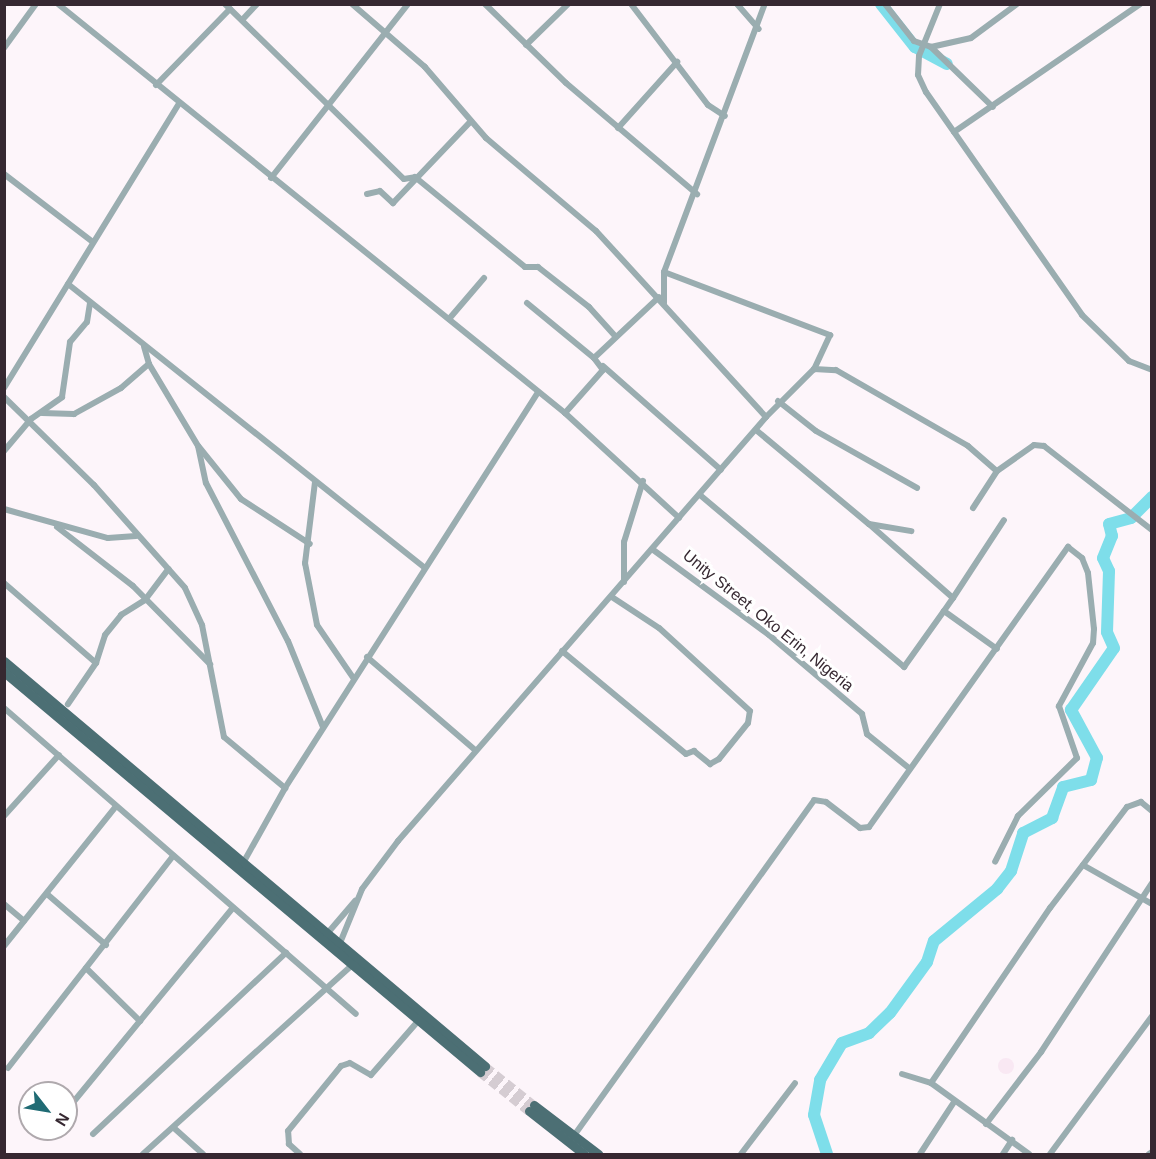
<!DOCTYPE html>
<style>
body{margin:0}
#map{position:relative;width:1156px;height:1159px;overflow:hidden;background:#fdf5fa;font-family:Arial,sans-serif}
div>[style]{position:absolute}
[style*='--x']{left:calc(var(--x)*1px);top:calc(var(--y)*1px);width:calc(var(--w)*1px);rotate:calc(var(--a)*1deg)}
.built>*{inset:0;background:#f9e8f3}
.round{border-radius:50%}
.river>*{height:12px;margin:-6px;padding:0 6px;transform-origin:6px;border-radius:6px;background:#7edeea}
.primary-tunnel>*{height:9px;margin-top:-4.5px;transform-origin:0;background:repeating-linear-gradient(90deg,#d5ccd2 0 9px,transparent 0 13.5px)}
.street>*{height:6px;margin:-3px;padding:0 3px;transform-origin:3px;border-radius:3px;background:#9aadb0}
.primary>*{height:9px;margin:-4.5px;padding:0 4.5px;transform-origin:4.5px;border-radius:4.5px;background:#4c6f74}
span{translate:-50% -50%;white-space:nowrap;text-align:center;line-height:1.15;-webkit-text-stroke:6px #fff;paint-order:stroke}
.street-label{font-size:16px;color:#362831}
.frame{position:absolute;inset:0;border:6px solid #362831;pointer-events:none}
.north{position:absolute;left:18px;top:1081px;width:60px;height:60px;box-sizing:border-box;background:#fff;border:2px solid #afa9ad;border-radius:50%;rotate:121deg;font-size:16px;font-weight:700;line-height:24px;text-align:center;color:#362831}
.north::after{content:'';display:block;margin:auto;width:21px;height:27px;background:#206b74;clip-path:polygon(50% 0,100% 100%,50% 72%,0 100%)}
</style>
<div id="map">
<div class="built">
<div class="round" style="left:998px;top:1058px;width:16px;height:16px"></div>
</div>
<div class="river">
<div style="--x:881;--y:4;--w:55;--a:51.7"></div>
<div style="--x:915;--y:47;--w:36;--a:28"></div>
<div style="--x:827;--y:1154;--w:41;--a:-108.4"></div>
<div style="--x:814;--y:1115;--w:36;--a:-80"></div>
<div style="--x:820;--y:1080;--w:43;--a:-59.3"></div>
<div style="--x:842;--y:1043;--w:29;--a:-20"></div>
<div style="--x:869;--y:1033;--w:29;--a:-44"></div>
<div style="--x:890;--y:1013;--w:63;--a:-54"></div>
<div style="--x:927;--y:962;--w:22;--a:-72"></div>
<div style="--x:934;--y:941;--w:82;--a:-39.5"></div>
<div style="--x:997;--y:889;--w:23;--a:-52"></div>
<div style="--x:1011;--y:871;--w:40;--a:-72"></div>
<div style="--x:1023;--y:833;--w:33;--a:-27"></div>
<div style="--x:1052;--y:818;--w:33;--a:-70"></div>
<div style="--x:1063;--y:787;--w:29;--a:-14"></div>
<div style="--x:1091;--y:780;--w:23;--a:-75"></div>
<div style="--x:1097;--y:758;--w:55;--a:-118.4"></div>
<div style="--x:1071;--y:710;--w:75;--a:-55.3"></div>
<div style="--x:1114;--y:648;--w:17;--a:-114"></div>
<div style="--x:1107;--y:632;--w:61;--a:-88.1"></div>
<div style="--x:1109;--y:571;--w:14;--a:-115"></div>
<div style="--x:1103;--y:558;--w:24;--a:-68"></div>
<div style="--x:1112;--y:536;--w:12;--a:-104"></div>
<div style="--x:1109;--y:524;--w:23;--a:-15"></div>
<div style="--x:1131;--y:518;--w:30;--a:-45"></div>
</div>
<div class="primary-tunnel">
<div style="--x:485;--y:1066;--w:63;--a:38.5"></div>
<div style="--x:480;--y:1072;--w:63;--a:38.5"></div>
</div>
<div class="street">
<div style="--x:58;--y:4;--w:651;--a:38.89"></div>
<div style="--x:565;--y:413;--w:155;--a:42.6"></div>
<div style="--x:225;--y:4;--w:250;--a:44.4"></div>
<div style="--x:404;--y:179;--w:11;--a:-10"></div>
<div style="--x:415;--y:177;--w:142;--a:39.3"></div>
<div style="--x:525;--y:267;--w:13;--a:0"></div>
<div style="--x:538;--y:267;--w:65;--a:38.1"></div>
<div style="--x:589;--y:307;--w:40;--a:48"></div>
<div style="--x:485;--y:4;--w:113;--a:44.3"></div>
<div style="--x:566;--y:83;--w:172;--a:40.3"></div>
<div style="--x:631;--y:4;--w:127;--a:52.7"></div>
<div style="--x:708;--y:105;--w:20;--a:33"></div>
<div style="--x:737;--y:4;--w:33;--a:49"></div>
<div style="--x:885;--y:4;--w:47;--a:51.9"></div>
<div style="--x:914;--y:41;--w:18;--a:19"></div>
<div style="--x:931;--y:47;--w:41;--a:-12.7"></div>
<div style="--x:971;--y:38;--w:57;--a:-36.5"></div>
<div style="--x:940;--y:4;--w:56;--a:112"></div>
<div style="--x:919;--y:56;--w:19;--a:93"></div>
<div style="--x:918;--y:75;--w:19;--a:65"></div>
<div style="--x:926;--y:92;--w:272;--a:55"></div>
<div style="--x:1082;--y:315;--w:66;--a:44.4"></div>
<div style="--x:1129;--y:361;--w:25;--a:21"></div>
<div style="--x:243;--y:19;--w:21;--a:-47"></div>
<div style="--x:526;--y:45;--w:59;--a:-44.3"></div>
<div style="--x:931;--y:47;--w:86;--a:44.1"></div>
<div style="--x:4;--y:48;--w:54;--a:-54"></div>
<div style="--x:156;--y:85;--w:106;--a:-45.8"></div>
<div style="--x:618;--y:128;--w:89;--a:-48.2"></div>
<div style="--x:954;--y:132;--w:226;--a:-34.5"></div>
<div style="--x:4;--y:174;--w:112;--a:37.4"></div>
<div style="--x:271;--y:178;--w:221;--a:-51.8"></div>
<div style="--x:367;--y:194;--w:13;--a:-13"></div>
<div style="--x:380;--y:191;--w:18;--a:43"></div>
<div style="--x:393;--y:203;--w:113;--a:-46.4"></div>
<div style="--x:664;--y:272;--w:178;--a:20.8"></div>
<div style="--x:830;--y:335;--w:38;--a:115"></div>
<div style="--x:68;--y:284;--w:455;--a:38.5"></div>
<div style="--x:527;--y:303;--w:87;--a:39.4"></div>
<div style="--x:664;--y:303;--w:31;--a:-90"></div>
<div style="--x:664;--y:272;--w:286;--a:-69.4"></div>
<div style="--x:449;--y:319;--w:54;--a:-49.5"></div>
<div style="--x:149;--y:364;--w:96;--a:59.1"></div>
<div style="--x:198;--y:446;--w:38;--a:78"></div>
<div style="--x:206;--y:483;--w:178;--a:62.6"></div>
<div style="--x:288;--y:641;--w:93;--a:67.9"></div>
<div style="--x:603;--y:366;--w:157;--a:41.4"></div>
<div style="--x:4;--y:388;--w:334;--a:-58.4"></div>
<div style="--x:4;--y:397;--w:126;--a:44.4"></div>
<div style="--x:94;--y:485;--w:137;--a:48.5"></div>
<div style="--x:185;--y:588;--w:41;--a:65.3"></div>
<div style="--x:202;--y:625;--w:114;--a:78.9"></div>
<div style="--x:224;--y:737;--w:80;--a:39.9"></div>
<div style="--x:778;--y:401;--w:48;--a:38.3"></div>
<div style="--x:816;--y:431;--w:116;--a:29.4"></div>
<div style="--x:42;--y:413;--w:32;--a:2"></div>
<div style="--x:74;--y:414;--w:54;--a:-29"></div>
<div style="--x:121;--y:388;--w:37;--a:-41"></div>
<div style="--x:149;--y:364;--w:18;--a:-106"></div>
<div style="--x:565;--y:413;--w:57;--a:-48.5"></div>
<div style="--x:603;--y:370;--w:15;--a:-127"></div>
<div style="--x:594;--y:358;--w:89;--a:-43.2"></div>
<div style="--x:766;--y:417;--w:68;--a:-45"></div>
<div style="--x:814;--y:369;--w:22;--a:3"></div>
<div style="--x:836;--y:370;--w:152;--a:29.9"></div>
<div style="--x:968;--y:446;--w:38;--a:41"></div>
<div style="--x:997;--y:471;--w:45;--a:-35.1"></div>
<div style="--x:1034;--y:445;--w:10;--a:6"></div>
<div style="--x:1044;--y:446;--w:137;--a:37.9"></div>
<div style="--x:756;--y:430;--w:147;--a:39.8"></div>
<div style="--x:869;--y:524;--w:43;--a:9.5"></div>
<div style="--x:199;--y:447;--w:67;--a:51.1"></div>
<div style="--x:241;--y:499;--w:82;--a:33.1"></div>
<div style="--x:4;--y:451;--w:42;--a:-49.8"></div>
<div style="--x:31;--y:419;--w:38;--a:-35"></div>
<div style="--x:62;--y:397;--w:56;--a:-81.7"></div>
<div style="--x:70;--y:342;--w:26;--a:-50"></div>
<div style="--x:87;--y:322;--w:20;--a:-81"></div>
<div style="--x:315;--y:482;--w:82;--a:97"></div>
<div style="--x:305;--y:563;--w:63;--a:79"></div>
<div style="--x:317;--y:625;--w:65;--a:55.6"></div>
<div style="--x:700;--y:495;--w:267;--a:40.1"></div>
<div style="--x:904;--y:667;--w:69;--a:-54.5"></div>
<div style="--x:973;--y:508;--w:44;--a:-57"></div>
<div style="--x:4;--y:509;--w:108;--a:15.6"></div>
<div style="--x:108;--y:538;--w:28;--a:-4"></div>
<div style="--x:869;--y:524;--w:112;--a:41.4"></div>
<div style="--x:953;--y:598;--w:16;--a:125"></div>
<div style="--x:944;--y:611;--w:65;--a:35.6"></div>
<div style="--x:57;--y:527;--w:96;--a:37.8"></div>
<div style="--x:133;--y:586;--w:110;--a:45.4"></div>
<div style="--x:652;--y:549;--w:145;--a:36.3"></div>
<div style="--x:769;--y:635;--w:122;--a:40.3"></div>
<div style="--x:862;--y:714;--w:21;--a:76"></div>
<div style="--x:867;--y:734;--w:55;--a:39.1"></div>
<div style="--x:624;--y:582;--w:40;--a:-90"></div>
<div style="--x:624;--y:542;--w:64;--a:-72.7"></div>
<div style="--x:4;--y:583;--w:122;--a:41"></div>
<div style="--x:96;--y:663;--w:50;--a:124.3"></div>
<div style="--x:953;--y:598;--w:93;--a:-56.8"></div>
<div style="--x:562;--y:651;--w:161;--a:39.7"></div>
<div style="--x:686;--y:754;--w:9;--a:-21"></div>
<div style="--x:694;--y:751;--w:21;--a:39"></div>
<div style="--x:710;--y:764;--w:10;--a:-29"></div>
<div style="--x:719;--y:759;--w:46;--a:-51.1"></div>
<div style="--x:748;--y:723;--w:12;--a:-81"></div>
<div style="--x:750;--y:711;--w:123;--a:-137.6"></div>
<div style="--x:659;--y:628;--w:56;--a:-146.6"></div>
<div style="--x:367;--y:657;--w:141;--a:40.7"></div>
<div style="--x:96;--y:663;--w:29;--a:-72"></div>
<div style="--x:105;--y:635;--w:26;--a:-51"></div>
<div style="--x:121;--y:615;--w:28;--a:-32"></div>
<div style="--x:145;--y:600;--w:39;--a:-53"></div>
<div style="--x:4;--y:708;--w:466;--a:41"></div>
<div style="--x:4;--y:816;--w:82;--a:-48"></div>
<div style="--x:242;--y:865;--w:88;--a:-60.8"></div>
<div style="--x:285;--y:788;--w:468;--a:-57.4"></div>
<div style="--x:1083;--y:865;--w:79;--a:29.5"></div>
<div style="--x:47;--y:894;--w:78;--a:40.8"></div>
<div style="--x:4;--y:904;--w:26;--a:40"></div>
<div style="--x:326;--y:935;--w:45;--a:-49.5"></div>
<div style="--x:340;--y:943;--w:58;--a:-67.8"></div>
<div style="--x:362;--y:889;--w:60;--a:-53.1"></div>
<div style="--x:398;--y:841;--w:561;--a:-49.04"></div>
<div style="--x:766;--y:417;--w:252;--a:-132.4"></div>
<div style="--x:596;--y:231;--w:144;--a:-139.8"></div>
<div style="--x:486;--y:138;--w:94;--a:-130.7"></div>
<div style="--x:425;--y:67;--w:96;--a:-139.2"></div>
<div style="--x:4;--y:946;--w:179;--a:-51.3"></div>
<div style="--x:86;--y:968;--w:76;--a:44.5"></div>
<div style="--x:8;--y:1068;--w:269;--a:-52.1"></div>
<div style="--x:902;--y:1074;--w:30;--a:17"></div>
<div style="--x:931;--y:1083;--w:121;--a:35.9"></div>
<div style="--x:931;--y:1083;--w:212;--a:-55.8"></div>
<div style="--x:1050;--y:908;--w:127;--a:-52.7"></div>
<div style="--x:1127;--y:807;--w:15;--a:-20"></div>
<div style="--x:1141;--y:802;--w:14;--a:39"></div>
<div style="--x:66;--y:1111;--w:263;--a:-50.6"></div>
<div style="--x:986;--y:1124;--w:91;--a:-52.6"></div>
<div style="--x:1041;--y:1052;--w:202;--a:-56.7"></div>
<div style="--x:174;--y:1128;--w:39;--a:42"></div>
<div style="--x:93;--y:1134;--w:265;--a:-43.2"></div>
<div style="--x:573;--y:1137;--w:414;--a:-54.4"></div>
<div style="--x:814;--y:800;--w:12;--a:9"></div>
<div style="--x:826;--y:802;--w:43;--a:37.4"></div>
<div style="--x:860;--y:828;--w:9;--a:-6"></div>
<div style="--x:869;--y:827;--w:344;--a:-54.6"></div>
<div style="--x:1068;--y:547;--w:18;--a:38"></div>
<div style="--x:1082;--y:558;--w:16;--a:68"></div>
<div style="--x:1088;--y:573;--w:56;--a:83.9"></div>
<div style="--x:1094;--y:629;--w:14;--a:94"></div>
<div style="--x:1093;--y:643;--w:72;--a:118.4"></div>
<div style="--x:1059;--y:706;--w:55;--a:70.9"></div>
<div style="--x:1077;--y:758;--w:83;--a:135.5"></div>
<div style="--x:1018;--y:816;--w:51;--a:116.6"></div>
<div style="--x:143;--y:1154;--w:282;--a:-42.1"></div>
<div style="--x:300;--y:1154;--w:15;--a:-138"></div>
<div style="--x:289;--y:1144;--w:13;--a:-94"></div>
<div style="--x:288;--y:1131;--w:84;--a:-50.8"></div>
<div style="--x:341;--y:1066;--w:9;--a:-18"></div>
<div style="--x:350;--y:1063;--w:24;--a:30"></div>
<div style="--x:371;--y:1075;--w:73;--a:-48.9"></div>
<div style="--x:741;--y:1154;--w:89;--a:-52.7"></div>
<div style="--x:920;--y:1154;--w:62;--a:-56.8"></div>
<div style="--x:1003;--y:1154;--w:17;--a:-57"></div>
<div style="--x:1050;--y:1154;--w:172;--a:-53.5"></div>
<div style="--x:1149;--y:1154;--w:4;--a:-34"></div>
</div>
<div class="primary">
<div style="--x:4;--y:661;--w:629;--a:40.1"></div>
<div style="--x:4;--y:672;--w:622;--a:40.04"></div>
<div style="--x:534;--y:1105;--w:81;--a:37.4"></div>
<div style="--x:529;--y:1111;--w:70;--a:38"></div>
</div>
<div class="street-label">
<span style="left:768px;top:621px;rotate:39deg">Unity Street, Oko Erin, Nigeria</span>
</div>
<div class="frame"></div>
<div class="north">N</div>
</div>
